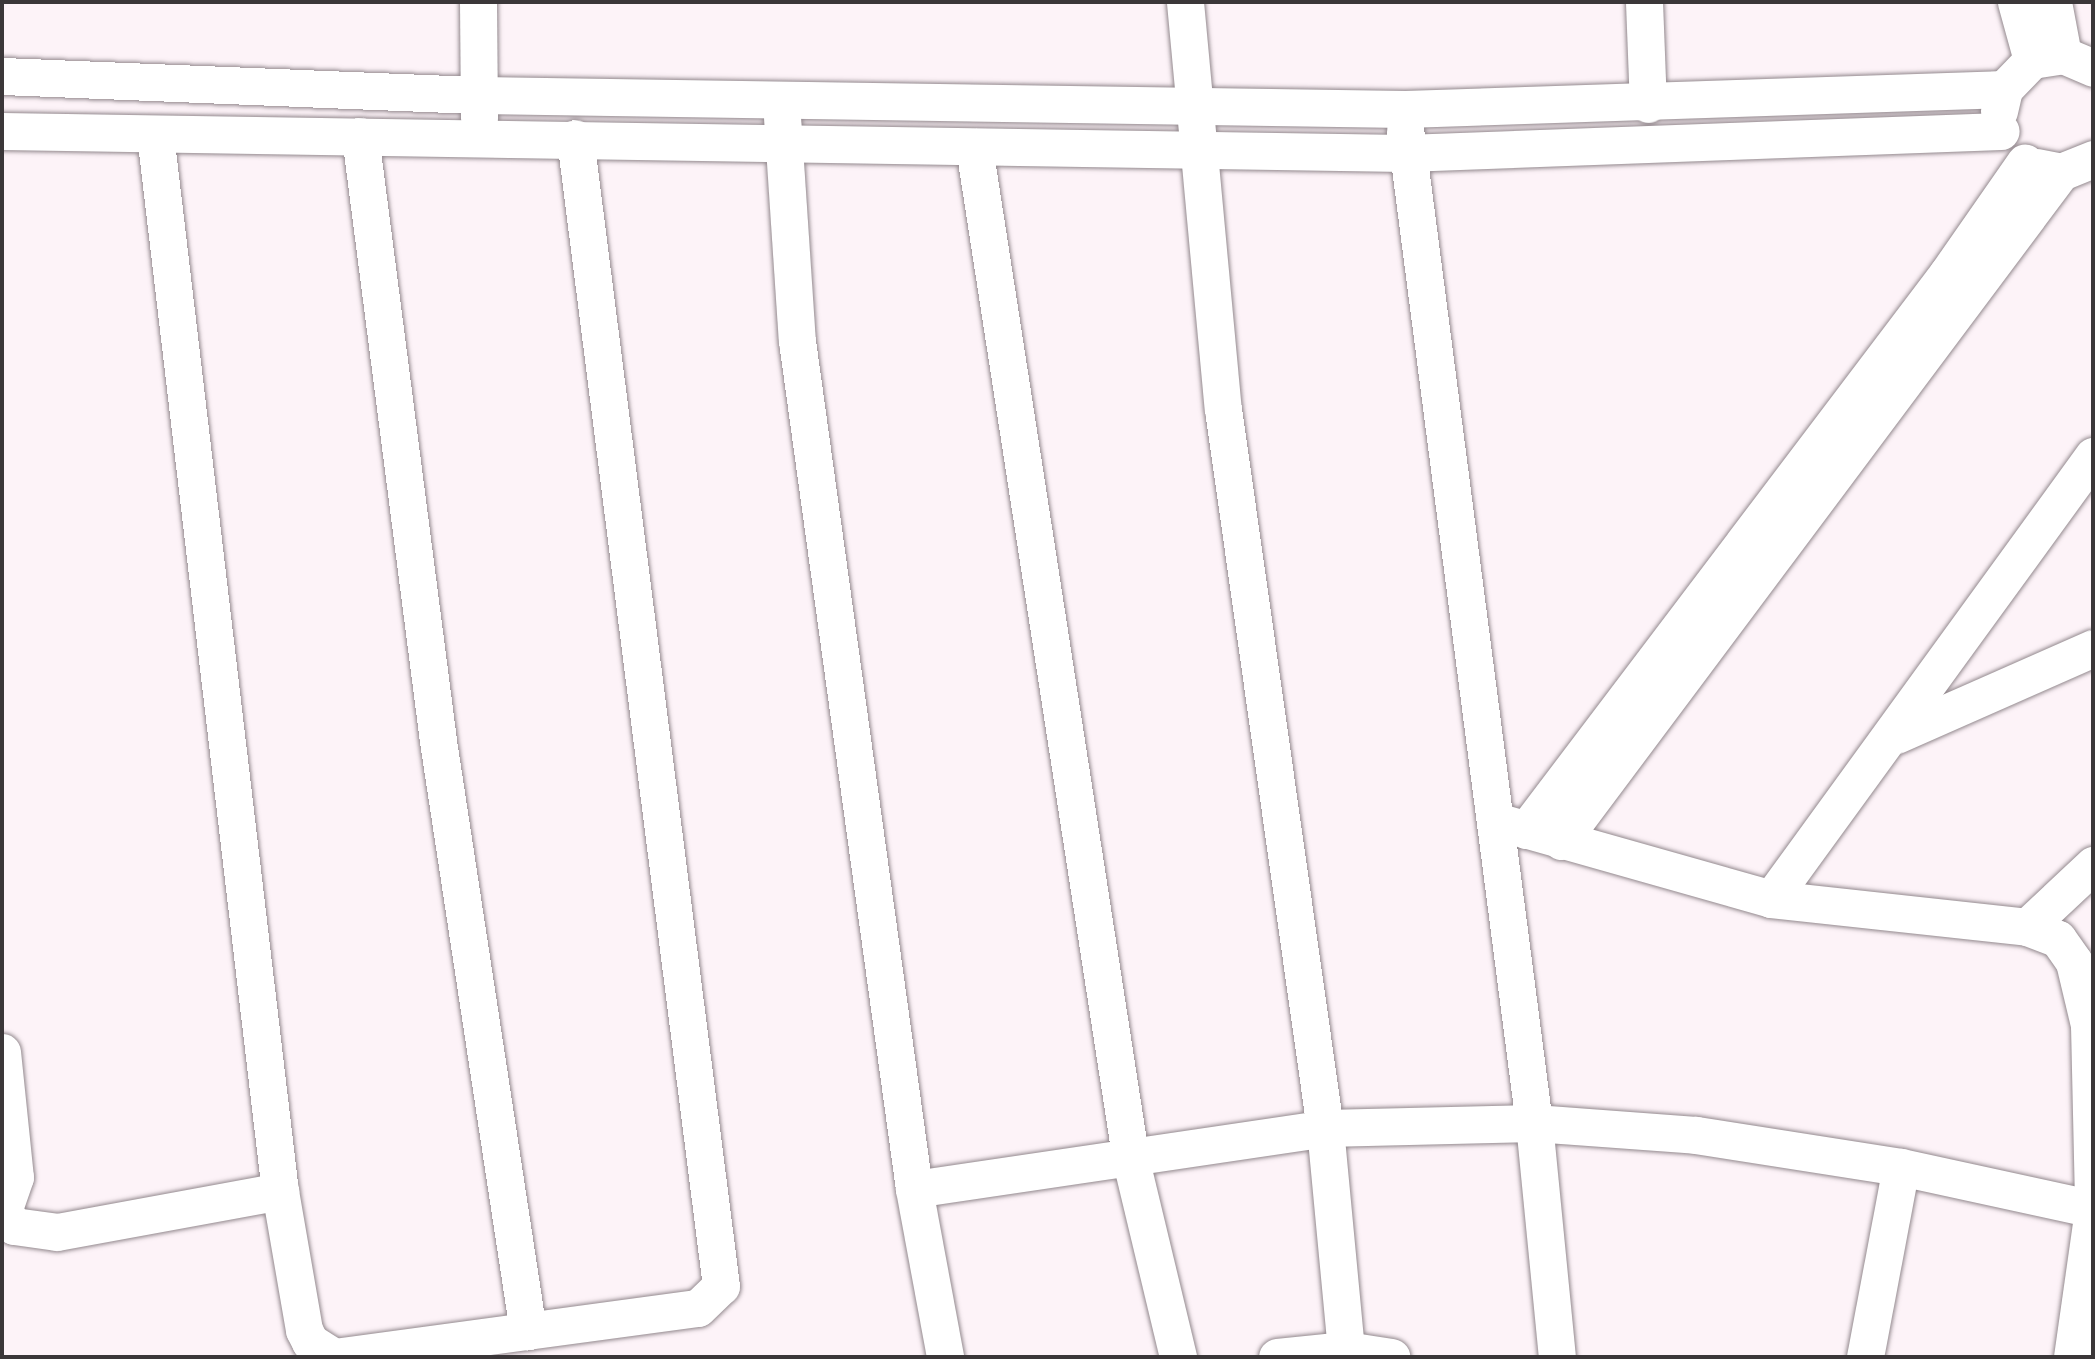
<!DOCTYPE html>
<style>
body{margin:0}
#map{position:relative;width:2095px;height:1359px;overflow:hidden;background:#fdf3f8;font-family:"PT Sans Narrow",sans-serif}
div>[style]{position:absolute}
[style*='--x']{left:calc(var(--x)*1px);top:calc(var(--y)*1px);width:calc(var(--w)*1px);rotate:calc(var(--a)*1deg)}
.roads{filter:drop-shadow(0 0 2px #93898e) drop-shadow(0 0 2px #93898e)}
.minor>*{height:37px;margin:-18.5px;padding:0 18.5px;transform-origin:18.5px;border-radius:18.5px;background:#fff}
span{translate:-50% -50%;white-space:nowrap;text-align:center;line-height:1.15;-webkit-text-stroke:5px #fdf3f8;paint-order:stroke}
.frame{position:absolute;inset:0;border:4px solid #3b3739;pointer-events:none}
</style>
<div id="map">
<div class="roads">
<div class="minor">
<div style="--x:478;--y:2;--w:116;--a:89.5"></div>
<div style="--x:1185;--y:2;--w:409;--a:84.7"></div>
<div style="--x:1223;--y:409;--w:726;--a:81.93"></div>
<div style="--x:1325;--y:1128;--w:223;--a:84.6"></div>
<div style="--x:1644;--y:2;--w:102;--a:87.8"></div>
<div style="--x:2016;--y:2;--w:60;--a:74.6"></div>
<div style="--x:2053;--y:2;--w:54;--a:79.3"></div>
<div style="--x:2;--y:76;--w:477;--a:2.3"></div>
<div style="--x:479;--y:95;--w:926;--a:0.87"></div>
<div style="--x:1405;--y:109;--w:599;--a:-1.91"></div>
<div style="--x:1999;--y:111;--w:23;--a:-77"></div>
<div style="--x:2004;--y:89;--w:40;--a:-46"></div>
<div style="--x:2032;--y:60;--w:31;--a:-9"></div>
<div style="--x:2063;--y:55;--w:33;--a:23"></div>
<div style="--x:782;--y:117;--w:225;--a:86.2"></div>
<div style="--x:797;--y:341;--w:856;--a:82.14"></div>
<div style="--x:914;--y:1189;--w:171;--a:79.5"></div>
<div style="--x:1405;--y:129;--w:1002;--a:82.61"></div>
<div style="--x:1534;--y:1123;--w:235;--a:84.4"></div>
<div style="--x:2;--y:131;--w:1403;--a:0.9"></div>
<div style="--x:1405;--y:153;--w:596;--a:-2.11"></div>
<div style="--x:155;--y:134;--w:1064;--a:83.26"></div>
<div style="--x:280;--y:1191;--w:141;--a:80.2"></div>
<div style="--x:304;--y:1330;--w:13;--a:63"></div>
<div style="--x:310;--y:1342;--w:28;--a:32"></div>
<div style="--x:334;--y:1357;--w:367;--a:-7.7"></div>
<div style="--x:698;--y:1308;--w:32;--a:-44"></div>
<div style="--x:721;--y:1286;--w:1157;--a:-97.25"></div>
<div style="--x:360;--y:136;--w:610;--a:82.65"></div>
<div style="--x:438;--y:741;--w:597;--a:81.33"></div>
<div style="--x:974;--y:147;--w:1026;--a:81.2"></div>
<div style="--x:1131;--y:1161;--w:202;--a:76.5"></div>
<div style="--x:2036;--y:167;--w:25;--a:11"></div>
<div style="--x:2061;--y:172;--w:35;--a:-22"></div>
<div style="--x:1896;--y:735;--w:215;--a:-23.8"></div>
<div style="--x:1496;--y:821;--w:286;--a:15.8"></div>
<div style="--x:1771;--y:899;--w:258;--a:6.2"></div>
<div style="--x:2027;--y:927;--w:33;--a:21"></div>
<div style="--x:2058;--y:939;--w:28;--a:55"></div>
<div style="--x:2074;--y:962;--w:65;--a:76.6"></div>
<div style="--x:2089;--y:1025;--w:180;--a:88.7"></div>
<div style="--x:1526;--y:830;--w:697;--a:-52.87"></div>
<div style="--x:1947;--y:274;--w:136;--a:-55.1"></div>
<div style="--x:1561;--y:841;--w:835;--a:-53.23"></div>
<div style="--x:1771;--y:899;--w:548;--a:-53.99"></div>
<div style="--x:2027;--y:927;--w:91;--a:-43.2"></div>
<div style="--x:2;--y:1052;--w:126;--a:84.1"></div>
<div style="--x:15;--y:1177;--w:36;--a:109"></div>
<div style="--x:914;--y:1189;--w:416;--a:-8.4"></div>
<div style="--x:1325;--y:1128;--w:209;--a:-1.4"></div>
<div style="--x:1534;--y:1123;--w:162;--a:4.2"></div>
<div style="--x:1696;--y:1135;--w:207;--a:8.9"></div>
<div style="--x:1901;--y:1167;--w:197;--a:12.3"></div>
<div style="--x:2;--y:1210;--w:20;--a:53"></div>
<div style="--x:14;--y:1226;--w:43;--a:7.9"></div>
<div style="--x:57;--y:1232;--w:227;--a:-10.4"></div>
<div style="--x:1277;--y:1357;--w:69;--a:-5.8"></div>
<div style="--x:1346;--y:1350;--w:46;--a:8.8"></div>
<div style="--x:1865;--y:1357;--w:193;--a:-79.3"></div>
<div style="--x:2072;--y:1357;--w:148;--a:-81.9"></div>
</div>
</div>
<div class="frame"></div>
</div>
